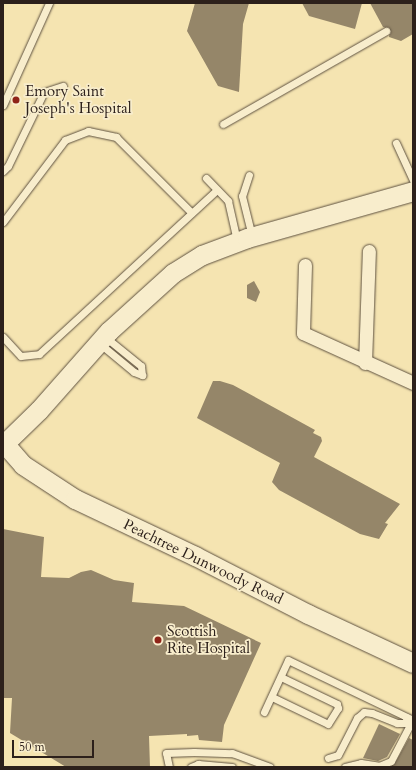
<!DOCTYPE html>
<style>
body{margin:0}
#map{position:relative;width:416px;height:770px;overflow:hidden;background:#f5e4b1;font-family:Cardo,serif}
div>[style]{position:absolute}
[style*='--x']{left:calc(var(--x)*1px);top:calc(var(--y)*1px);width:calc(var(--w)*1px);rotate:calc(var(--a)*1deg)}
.building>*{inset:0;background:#958669}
.roads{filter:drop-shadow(0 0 1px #5e5140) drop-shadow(0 0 1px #5e5140)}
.lane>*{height:7px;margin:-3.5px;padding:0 3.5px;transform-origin:3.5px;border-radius:3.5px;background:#f8edcc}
.street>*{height:13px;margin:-6.5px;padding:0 6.5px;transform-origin:6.5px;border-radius:6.5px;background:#f8edcc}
.secondary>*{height:19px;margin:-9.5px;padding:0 9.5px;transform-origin:9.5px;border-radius:9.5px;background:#f8edcc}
.dots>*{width:11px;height:11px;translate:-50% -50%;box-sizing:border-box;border:2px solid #f8edcc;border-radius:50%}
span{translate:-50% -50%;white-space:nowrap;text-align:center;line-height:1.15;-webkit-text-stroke:3.5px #f8edcc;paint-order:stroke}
.poi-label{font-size:15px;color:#2c201b}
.left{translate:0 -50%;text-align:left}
.street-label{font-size:15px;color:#2c201b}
.frame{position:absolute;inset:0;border:4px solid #2c201b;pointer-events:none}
.scale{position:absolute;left:12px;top:740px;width:82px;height:18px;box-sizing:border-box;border:2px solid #2c201b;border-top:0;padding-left:5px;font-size:12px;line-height:14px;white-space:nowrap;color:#2c201b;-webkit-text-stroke:3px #f8edcc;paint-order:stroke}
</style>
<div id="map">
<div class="building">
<div style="clip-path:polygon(195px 3px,249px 3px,243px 24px,239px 92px,218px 86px,187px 31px)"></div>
<div style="clip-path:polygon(302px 3px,362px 3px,355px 29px,309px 16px)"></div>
<div style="clip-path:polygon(370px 3px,413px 3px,413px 34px,401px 41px,389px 37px,390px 29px,383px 27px)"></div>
<div style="clip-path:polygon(254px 281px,260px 292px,256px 302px,247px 298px,247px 285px)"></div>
<div style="clip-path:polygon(213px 381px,220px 381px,233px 385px,315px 430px,313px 433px,321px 437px,322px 441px,314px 457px,400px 504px,385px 523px,388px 524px,379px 539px,360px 534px,279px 490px,272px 482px,280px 463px,197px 418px)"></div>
<div style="clip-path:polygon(3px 529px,44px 537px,41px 577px,69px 578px,81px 572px,91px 570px,114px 580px,134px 583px,132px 602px,184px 606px,261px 643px,224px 725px,222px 742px,199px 740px,198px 735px,187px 736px,187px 734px,149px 736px,150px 767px,66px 767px,10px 733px,12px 698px,3px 698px)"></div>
<div style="clip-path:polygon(379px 724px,400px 734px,387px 757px,378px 761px,363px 758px)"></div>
<div style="clip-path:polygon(409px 738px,413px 740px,413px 767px,390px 767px,395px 763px)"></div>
</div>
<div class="roads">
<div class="lane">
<div style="--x:3;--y:105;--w:112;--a:-65.7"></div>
<div style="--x:223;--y:124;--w:188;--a:-29.7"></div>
<div style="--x:396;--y:143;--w:41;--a:65.3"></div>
<div style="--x:3;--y:171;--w:7;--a:-45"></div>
<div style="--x:8;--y:166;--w:82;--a:-64.1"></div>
<div style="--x:44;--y:92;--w:20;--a:-18"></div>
<div style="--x:249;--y:175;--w:22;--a:108"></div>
<div style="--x:242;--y:196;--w:41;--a:76"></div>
<div style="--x:206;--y:178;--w:32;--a:46"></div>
<div style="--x:228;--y:201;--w:41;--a:77.3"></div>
<div style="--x:3;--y:222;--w:103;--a:-52.9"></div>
<div style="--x:65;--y:140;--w:25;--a:-21"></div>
<div style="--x:88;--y:131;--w:29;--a:12"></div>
<div style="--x:116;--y:137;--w:107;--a:45"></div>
<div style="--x:3;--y:337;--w:26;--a:47"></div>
<div style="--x:21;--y:356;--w:18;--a:-6"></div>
<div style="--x:39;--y:354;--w:242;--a:-42.7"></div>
<div style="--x:99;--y:343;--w:45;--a:39.6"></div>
<div style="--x:134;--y:372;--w:9;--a:21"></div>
<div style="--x:142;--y:375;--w:9;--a:-96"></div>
<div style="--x:141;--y:366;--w:48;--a:-141"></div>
<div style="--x:272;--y:697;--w:62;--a:25.7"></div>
<div style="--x:328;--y:724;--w:19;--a:-58"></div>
<div style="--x:338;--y:708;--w:4;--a:-104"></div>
<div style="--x:337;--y:704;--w:62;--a:-154.3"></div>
<div style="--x:264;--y:712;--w:57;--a:-65.2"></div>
<div style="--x:288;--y:660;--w:139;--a:25.6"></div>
<div style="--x:328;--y:758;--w:10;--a:-17"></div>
<div style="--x:338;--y:755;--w:42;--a:-62.8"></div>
<div style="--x:357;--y:718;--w:9;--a:-41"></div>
<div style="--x:364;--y:712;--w:8;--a:7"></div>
<div style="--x:372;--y:713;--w:27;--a:22"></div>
<div style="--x:397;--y:723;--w:8;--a:0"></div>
<div style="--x:405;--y:723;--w:6;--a:-72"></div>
<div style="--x:169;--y:767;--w:14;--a:-102"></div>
<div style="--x:166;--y:753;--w:28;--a:-2"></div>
<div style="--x:194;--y:752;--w:38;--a:2"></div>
<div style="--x:232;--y:753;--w:40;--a:20.2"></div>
<div style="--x:191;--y:767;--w:8;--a:-23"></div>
<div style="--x:198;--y:764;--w:34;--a:5"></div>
<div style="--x:345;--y:767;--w:16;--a:-14"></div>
<div style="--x:361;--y:763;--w:18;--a:9"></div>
<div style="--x:379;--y:766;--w:13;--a:-23"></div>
<div style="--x:391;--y:761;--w:47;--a:-62.4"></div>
</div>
<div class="street">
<div style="--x:305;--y:265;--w:68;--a:91.7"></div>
<div style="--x:303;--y:333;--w:121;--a:24.4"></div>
<div style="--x:365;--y:363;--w:112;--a:-88"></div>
</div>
<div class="secondary">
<div style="--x:3;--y:442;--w:30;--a:49"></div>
<div style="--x:23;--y:465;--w:62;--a:33.2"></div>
<div style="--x:75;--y:499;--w:133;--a:25.4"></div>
<div style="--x:195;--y:556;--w:127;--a:27.2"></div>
<div style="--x:308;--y:614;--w:116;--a:25"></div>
<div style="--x:3;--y:445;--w:50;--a:-44.2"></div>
<div style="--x:39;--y:410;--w:106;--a:-48.5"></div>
<div style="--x:109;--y:331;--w:86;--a:-42.2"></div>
<div style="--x:173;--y:273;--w:34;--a:-32"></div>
<div style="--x:202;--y:255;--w:48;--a:-20.7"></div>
<div style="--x:247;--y:238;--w:173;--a:-15.8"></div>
</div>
</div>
<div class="dots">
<div style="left:16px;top:100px;background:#8f2418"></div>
<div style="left:158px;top:640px;background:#8f2418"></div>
</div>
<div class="poi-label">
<span class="left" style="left:25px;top:100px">Emory Saint<br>Joseph's Hospital</span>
<span class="left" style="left:167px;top:640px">Scottish<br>Rite Hospital</span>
</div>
<div class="street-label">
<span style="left:203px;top:562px;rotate:26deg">Peachtree Dunwoody Road</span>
</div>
<div class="frame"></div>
<div class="scale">50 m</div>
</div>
